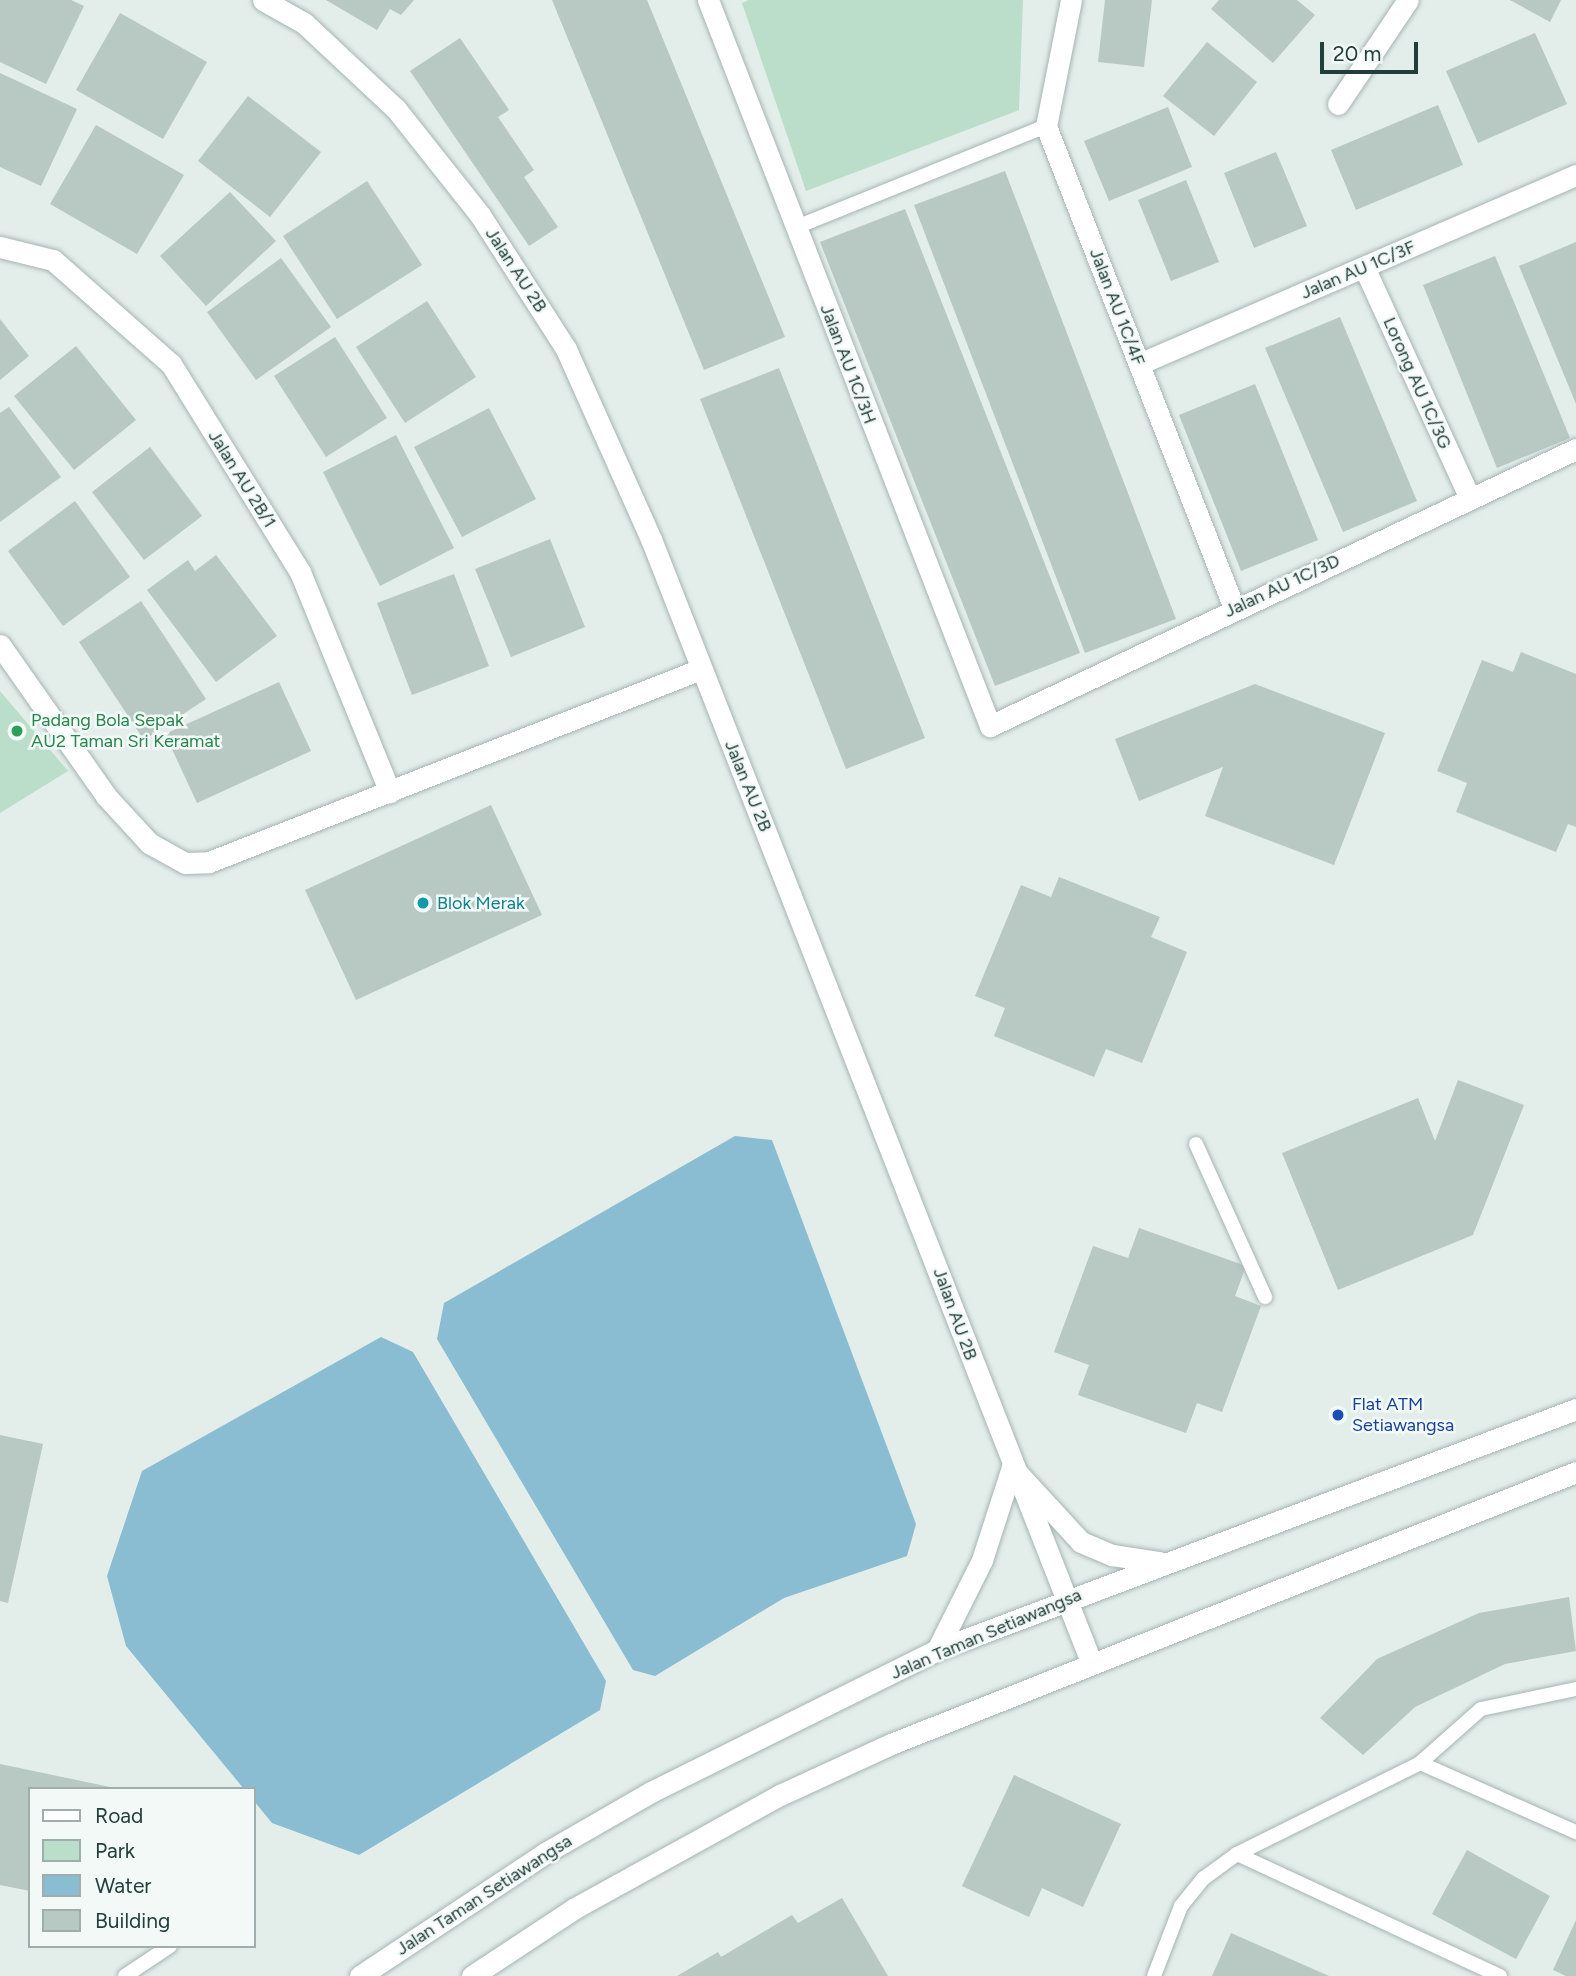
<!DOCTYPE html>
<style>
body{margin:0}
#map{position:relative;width:1576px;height:1976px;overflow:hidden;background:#e3edea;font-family:Figtree,sans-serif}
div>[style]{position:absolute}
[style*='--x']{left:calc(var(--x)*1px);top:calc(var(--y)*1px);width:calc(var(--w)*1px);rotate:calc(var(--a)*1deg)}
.green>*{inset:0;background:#bbdeca}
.water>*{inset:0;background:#8abdd2}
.building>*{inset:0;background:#b8c8c3}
.roads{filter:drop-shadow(0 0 2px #a5b5b2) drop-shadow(0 0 2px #a5b5b2)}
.service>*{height:14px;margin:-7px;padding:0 7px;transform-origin:7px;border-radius:7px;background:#fff}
.minor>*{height:21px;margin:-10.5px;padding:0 10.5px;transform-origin:10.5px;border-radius:10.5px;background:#fff}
.tertiary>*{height:21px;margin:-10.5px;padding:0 10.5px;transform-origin:10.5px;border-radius:10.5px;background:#fff}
.secondary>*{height:21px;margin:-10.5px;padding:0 10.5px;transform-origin:10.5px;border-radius:10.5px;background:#fff}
.dots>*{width:19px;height:19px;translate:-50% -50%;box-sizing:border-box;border:4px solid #f3f9f7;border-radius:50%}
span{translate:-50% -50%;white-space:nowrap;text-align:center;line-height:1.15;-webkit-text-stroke:5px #f3f9f7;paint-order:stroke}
.street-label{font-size:18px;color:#223e3b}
.leisure-label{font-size:18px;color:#27864d}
.left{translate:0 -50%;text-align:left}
.culture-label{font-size:18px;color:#0d838f}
.transit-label{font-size:18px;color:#164399}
.legend{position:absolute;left:28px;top:1787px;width:228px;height:161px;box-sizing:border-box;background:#f3f9f7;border:2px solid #9faeac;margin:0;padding:9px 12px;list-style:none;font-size:21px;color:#223e3b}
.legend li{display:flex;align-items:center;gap:14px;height:35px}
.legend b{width:35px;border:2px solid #9faeac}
.scale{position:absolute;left:1320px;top:42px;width:98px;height:32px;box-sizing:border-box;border:4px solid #223e3b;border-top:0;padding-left:9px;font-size:21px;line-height:24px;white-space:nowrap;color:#223e3b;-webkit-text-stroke:5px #f3f9f7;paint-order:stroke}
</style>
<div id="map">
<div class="green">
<div style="clip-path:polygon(749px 0,1023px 0,1019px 110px,806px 191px,742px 3px)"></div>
<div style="clip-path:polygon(0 691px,68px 771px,0 813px)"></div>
</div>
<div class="water">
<div style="clip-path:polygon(735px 1136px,772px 1140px,916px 1524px,907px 1556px,784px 1598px,655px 1676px,633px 1670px,437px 1339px,444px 1303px)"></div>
<div style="clip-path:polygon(381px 1337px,413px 1352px,606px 1681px,600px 1710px,359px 1855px,272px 1823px,254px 1801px,254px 1789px,244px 1789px,126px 1646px,107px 1576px,142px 1471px)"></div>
</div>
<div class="building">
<div style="clip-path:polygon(0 0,71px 0,84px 6px,46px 84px,0 62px)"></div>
<div style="clip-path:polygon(326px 0,414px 0,401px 15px,390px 9px,377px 30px)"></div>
<div style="clip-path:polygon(552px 0,647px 0,785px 337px,704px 370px)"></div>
<div style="clip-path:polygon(1105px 0,1152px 0,1144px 67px,1098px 62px)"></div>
<div style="clip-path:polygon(1219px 0,1297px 0,1315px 15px,1273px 63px,1211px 9px)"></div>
<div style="clip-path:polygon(1510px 0,1561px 0,1550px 22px)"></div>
<div style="clip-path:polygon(120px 13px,207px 62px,163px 139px,76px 90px)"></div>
<div style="clip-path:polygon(1535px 33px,1567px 104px,1478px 143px,1446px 71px)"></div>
<div style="clip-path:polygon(460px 38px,509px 110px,498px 117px,534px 170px,524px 177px,558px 227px,529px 246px,410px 71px)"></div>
<div style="clip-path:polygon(1207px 42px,1257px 82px,1214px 136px,1163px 96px)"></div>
<div style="clip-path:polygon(0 73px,77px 109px,41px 186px,0 167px)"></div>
<div style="clip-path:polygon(248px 96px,321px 152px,270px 217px,198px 161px)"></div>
<div style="clip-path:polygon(1438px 105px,1463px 165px,1356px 210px,1331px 150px)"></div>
<div style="clip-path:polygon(1168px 107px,1192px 167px,1109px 201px,1084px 141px)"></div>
<div style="clip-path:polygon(96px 125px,184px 175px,137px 254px,50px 204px)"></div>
<div style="clip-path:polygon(1276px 152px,1307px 226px,1254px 248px,1224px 173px)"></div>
<div style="clip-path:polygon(1005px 171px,1176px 619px,1085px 653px,914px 205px)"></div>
<div style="clip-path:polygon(1186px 180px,1219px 262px,1171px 281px,1138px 200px)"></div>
<div style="clip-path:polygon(367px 181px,422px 265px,337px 319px,283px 236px)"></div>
<div style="clip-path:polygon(230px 192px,276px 241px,206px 306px,160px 256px)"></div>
<div style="clip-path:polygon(905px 209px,1080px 653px,995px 686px,820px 242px)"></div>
<div style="clip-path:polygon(1576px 242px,1576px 404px,1519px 266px)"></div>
<div style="clip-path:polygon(1495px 256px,1570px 438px,1497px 468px,1423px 285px)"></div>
<div style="clip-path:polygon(281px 258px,331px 327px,256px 380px,207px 312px)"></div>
<div style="clip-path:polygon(427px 301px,476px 377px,405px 423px,356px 347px)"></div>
<div style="clip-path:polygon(1340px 317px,1417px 501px,1343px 532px,1265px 348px)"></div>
<div style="clip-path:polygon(0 319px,29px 356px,0 380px)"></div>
<div style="clip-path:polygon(335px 337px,387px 418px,326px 457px,274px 376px)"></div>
<div style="clip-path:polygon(76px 346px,136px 420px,74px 470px,14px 396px)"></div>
<div style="clip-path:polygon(779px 368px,925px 738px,846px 769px,700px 399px)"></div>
<div style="clip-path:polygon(1255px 384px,1318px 540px,1241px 571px,1179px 415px)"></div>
<div style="clip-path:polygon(9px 407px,61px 477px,0 522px,0 413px)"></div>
<div style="clip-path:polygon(489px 408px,536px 499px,462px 537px,414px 447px)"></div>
<div style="clip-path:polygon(396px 435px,454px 548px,380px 586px,323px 472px)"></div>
<div style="clip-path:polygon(150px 447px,202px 516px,144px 560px,92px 492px)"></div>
<div style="clip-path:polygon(75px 501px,130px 577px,63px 626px,8px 551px)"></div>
<div style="clip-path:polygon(550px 539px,585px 627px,511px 657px,475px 569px)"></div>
<div style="clip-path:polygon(216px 555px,277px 636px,216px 682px,147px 590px,188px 560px,195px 571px)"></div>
<div style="clip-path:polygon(454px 574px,489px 666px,412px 695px,377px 603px)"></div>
<div style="clip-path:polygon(141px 601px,206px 699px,144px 740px,79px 642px)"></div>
<div style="clip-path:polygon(1521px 652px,1576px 674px,1576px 827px,1568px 824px,1556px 852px,1456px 812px,1467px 783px,1437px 771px,1482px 660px,1513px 672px)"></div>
<div style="clip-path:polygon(279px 682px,311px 751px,197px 803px,165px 734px)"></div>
<div style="clip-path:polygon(1255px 684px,1385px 733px,1334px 865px,1205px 816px,1223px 767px,1139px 801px,1115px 739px)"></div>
<div style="clip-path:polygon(491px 805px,542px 915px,356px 1000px,305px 890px)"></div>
<div style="clip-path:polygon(1059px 877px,1160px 917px,1151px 937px,1187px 952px,1142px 1063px,1106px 1049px,1094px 1077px,994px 1036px,1005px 1008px,975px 996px,1021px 885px,1051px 897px)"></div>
<div style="clip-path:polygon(1458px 1080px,1524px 1105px,1473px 1235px,1338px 1290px,1282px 1153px,1418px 1098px,1435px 1141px)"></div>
<div style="clip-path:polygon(1139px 1228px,1246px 1266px,1235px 1296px,1261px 1306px,1222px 1412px,1197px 1403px,1186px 1433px,1078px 1395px,1089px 1365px,1054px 1352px,1093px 1246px,1128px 1258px)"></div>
<div style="clip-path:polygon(0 1435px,43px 1444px,8px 1603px,0 1601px)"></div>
<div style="clip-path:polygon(1569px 1597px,1576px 1651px,1505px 1664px,1415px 1707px,1363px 1755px,1320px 1718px,1377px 1659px,1479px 1613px)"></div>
<div style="clip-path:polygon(0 1764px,115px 1788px,30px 1789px,30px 1891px,0 1885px)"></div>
<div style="clip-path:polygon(1014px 1775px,1121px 1824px,1083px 1907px,1042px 1888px,1029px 1917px,962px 1886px)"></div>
<div style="clip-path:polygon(1467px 1850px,1550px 1896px,1516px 1959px,1432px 1914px)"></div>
<div style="clip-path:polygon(842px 1898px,888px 1976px,677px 1976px,718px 1952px,721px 1957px,792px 1915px,798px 1923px)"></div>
<div style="clip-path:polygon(1576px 1920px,1576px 1976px,1566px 1976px,1553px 1970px)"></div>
<div style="clip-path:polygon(1231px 1933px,1329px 1976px,1212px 1976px)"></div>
</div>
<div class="roads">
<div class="service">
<div style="--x:794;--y:228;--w:272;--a:-22"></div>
<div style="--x:1196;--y:1144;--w:168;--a:65.7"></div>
<div style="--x:1420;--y:1763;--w:171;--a:23.9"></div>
<div style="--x:1237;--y:1854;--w:290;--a:24.9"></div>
<div style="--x:125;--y:1976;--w:54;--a:-33.7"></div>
<div style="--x:1154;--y:1976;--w:75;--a:-68.9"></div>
<div style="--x:1181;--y:1906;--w:36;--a:-51"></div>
<div style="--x:1204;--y:1878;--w:41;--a:-36"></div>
<div style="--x:1237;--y:1854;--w:204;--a:-26.4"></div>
<div style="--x:1420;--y:1763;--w:81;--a:-41.5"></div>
<div style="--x:1481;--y:1709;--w:97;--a:-11.9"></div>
</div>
<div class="minor">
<div style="--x:708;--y:0;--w:779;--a:68.77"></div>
<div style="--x:990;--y:726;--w:648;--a:-25.3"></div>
<div style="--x:1071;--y:0;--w:128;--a:101.2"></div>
<div style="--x:1046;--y:126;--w:517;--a:68.69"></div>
<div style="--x:1338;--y:104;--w:125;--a:-56.1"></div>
<div style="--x:0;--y:247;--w:55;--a:13.8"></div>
<div style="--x:53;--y:260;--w:157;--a:41.4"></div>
<div style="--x:171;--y:364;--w:245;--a:58.2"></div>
<div style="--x:300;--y:572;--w:238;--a:67.8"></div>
<div style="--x:1364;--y:267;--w:255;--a:65.4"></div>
<div style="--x:1139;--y:364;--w:476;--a:-23.4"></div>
<div style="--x:0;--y:645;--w:184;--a:54.9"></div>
<div style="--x:106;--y:796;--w:64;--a:47.5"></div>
<div style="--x:149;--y:843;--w:41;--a:29.1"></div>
<div style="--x:185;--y:863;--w:24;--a:-2"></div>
<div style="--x:209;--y:862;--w:529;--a:-21.42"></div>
</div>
<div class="tertiary">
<div style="--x:263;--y:0;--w:47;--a:29.3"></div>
<div style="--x:304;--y:23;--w:126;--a:43.1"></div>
<div style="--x:396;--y:109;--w:135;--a:51.6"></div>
<div style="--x:480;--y:215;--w:159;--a:57.3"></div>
<div style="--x:566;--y:349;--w:208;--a:65.9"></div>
<div style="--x:651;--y:539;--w:1206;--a:68.6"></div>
</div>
<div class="secondary">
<div style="--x:937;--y:1650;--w:101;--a:-63.4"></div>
<div style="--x:982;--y:1560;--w:98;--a:-72.1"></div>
<div style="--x:1012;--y:1467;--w:102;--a:47.4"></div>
<div style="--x:1081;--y:1542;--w:34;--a:23"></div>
<div style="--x:1112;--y:1555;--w:48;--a:8.5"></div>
<div style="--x:360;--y:1976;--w:222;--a:-33.6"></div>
<div style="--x:545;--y:1853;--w:122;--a:-29.9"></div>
<div style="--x:651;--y:1792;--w:319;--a:-26.4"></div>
<div style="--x:937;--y:1650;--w:683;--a:-20.66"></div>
<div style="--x:472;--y:1976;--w:123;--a:-33.4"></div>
<div style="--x:575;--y:1908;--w:234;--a:-28.9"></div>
<div style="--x:780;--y:1795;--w:122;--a:-24.7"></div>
<div style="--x:891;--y:1744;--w:737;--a:-21.66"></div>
</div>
</div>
<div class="dots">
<div style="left:17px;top:731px;background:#2e9e5b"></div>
<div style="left:423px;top:903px;background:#0f9aa8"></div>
<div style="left:1338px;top:1415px;background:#1a4fb4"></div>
</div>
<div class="street-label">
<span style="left:516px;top:270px;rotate:57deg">Jalan AU 2B</span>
<span style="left:1358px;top:270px;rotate:-23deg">Jalan AU 1C/3F</span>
<span style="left:1117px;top:307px;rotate:69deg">Jalan AU 1C/4F</span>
<span style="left:848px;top:364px;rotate:69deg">Jalan AU 1C/3H</span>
<span style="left:1417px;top:383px;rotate:66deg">Lorong AU 1C/3G</span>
<span style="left:242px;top:479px;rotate:58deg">Jalan AU 2B/1</span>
<span style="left:1282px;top:586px;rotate:-25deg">Jalan AU 1C/3D</span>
<span style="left:748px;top:786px;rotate:68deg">Jalan AU 2B</span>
<span style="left:955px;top:1314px;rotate:70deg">Jalan AU 2B</span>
<span style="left:986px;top:1634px;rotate:-23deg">Jalan Taman Setiawangsa</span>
<span style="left:484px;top:1895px;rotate:-33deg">Jalan Taman Setiawangsa</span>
</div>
<div class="leisure-label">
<span class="left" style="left:31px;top:731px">Padang Bola Sepak<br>AU2 Taman Sri Keramat</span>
</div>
<div class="culture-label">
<span class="left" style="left:437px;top:903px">Blok Merak</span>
</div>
<div class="transit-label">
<span class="left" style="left:1352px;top:1415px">Flat ATM<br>Setiawangsa</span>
</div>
<ul class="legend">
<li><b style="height:9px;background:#fff"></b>Road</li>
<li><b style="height:19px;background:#bbdeca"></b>Park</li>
<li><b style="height:19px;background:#8abdd2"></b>Water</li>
<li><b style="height:19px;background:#b8c8c3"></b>Building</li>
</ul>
<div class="scale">20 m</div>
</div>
